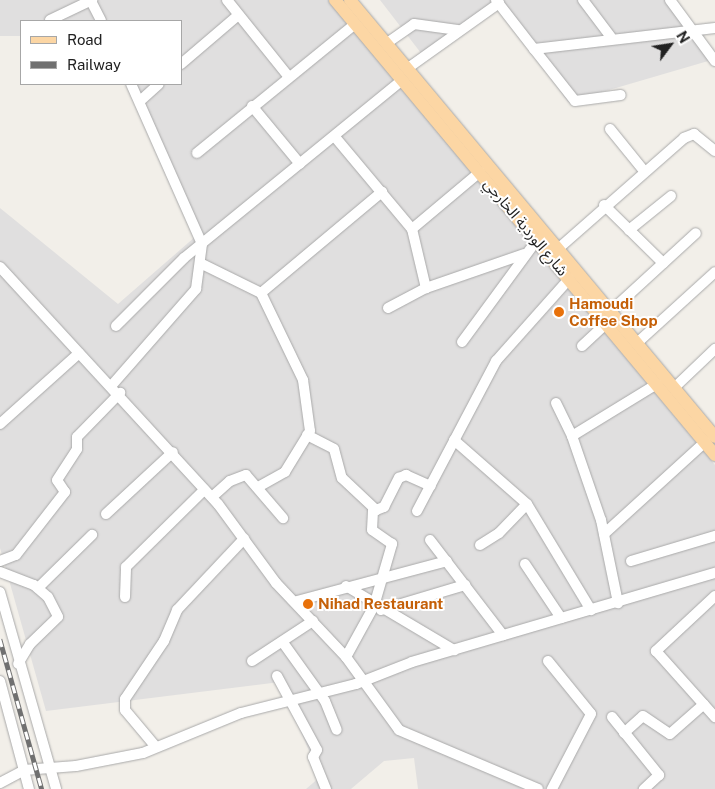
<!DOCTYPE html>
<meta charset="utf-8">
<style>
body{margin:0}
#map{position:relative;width:715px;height:789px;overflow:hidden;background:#f2efe9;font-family:"Public Sans","Noto Sans Arabic",sans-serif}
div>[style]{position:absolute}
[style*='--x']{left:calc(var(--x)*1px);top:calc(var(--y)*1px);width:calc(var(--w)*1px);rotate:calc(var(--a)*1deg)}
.residential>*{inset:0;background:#e0dfdf}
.roads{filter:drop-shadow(0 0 1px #a9a9a9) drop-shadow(0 0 1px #a9a9a9)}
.minor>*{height:10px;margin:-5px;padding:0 5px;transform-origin:5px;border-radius:5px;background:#fff}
.major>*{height:12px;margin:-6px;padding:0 6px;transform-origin:6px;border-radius:6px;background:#fcd6a4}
.rail>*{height:4.5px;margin-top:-2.25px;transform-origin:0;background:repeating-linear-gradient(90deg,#fff 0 8px,#707070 0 16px);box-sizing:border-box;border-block:1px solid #707070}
.dots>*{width:14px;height:14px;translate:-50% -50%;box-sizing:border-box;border:2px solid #fff;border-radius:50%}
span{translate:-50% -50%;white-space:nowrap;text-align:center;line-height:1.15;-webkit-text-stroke:4px #fff;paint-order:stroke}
.street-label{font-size:15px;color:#222}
.food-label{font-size:15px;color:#c56008;font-weight:700}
.left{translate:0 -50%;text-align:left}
.legend{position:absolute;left:20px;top:20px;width:162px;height:65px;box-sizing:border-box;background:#fff;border:1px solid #a7a7a7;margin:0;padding:6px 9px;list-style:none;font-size:15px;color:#222}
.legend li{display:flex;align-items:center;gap:10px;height:25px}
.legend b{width:25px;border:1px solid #a7a7a7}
.north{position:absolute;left:645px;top:20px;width:50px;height:50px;-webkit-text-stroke:4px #fff;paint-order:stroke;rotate:59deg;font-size:14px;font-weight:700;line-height:20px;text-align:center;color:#222}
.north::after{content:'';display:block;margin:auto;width:18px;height:22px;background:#222;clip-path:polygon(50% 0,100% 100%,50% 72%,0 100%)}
</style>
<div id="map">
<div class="residential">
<div style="clip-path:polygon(0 0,328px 0,715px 465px,715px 789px,418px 789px,414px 758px,384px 761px,351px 789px,306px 789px,320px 777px,280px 682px,46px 711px,0 548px,0 208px,118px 304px,196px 236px,126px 84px,181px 84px,181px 21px,21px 21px,21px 36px,0 36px)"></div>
<div style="clip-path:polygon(380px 0,669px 0,715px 59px,568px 102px,500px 7px,424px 57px)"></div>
</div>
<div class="roads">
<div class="minor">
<div style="--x:227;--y:0;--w:97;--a:51.2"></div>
<div style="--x:496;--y:0;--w:62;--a:52.2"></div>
<div style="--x:534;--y:49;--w:182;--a:-6.6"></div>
<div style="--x:583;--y:0;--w:46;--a:52.9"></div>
<div style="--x:670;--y:0;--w:76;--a:53.6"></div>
<div style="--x:91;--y:1;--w:22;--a:63"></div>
<div style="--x:50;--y:20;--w:47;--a:-25.5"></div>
<div style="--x:387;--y:43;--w:33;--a:-35"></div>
<div style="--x:414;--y:24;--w:44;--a:7.8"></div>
<div style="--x:534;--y:49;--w:66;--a:51.7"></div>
<div style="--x:575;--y:101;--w:46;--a:-7.4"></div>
<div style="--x:181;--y:64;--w:72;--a:-40.5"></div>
<div style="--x:408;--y:68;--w:112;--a:-35.5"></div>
<div style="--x:140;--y:101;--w:25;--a:-42"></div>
<div style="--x:252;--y:106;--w:75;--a:50.4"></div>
<div style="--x:610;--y:129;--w:54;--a:51"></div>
<div style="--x:335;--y:137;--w:120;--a:50.1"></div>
<div style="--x:412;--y:229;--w:61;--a:76.7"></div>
<div style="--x:197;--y:153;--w:204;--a:-39.2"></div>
<div style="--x:604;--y:205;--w:83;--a:44.5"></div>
<div style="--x:412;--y:229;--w:89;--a:-40"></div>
<div style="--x:629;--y:230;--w:54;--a:-39"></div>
<div style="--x:559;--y:248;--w:167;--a:-41.3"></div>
<div style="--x:684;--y:138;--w:11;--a:-22"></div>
<div style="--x:694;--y:134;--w:27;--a:39"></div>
<div style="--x:200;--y:263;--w:68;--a:26.2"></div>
<div style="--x:261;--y:293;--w:97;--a:64.2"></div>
<div style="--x:303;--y:380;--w:51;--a:82.2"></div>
<div style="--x:310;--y:431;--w:48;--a:121.4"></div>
<div style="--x:285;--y:472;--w:31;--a:151"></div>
<div style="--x:0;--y:267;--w:322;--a:47.4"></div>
<div style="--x:218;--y:504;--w:98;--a:53.7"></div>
<div style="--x:276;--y:583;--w:102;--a:46.6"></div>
<div style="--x:346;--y:657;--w:90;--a:54"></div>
<div style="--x:399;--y:730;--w:151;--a:23"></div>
<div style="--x:261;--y:293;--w:158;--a:-39.9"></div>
<div style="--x:388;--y:308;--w:43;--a:-27.8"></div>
<div style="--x:426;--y:288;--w:104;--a:-19.1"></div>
<div style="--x:611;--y:311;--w:115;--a:-42.5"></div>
<div style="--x:116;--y:326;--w:96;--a:-45"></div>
<div style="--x:184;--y:258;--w:281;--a:-39.2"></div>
<div style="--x:462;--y:342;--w:127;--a:-53.7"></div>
<div style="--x:637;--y:343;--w:105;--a:-42.3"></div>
<div style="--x:582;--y:346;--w:33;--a:-43"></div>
<div style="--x:112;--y:385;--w:128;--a:-48.8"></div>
<div style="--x:196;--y:289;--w:45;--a:-82.4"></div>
<div style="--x:202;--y:244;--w:175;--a:-113.9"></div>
<div style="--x:674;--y:388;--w:57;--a:-43.6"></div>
<div style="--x:556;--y:403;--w:37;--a:64"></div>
<div style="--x:572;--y:436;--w:89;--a:71"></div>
<div style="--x:601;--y:520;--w:85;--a:78.4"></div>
<div style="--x:0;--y:424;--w:106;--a:-41.9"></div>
<div style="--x:307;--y:435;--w:30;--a:27"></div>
<div style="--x:334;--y:449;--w:30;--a:75"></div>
<div style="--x:342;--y:478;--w:47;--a:43.3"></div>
<div style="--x:376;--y:510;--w:9;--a:-21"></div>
<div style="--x:384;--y:507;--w:33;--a:-63"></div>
<div style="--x:399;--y:478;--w:8;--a:-23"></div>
<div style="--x:406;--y:475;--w:27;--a:24"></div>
<div style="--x:572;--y:436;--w:100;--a:-31.5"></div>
<div style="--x:454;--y:440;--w:97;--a:41.2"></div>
<div style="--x:527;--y:504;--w:124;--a:58.9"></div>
<div style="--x:212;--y:497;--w:24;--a:-42"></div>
<div style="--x:230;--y:481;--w:17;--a:-21"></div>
<div style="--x:246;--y:475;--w:57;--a:49.3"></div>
<div style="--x:417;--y:511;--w:170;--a:-62.2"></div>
<div style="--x:496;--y:361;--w:110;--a:-48.3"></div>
<div style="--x:106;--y:514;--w:91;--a:-42.8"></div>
<div style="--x:604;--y:534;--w:137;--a:-42.3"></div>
<div style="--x:430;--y:540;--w:120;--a:52.5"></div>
<div style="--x:480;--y:545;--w:22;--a:-32"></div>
<div style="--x:499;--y:533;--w:40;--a:-46"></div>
<div style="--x:0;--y:561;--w:17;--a:-21"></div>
<div style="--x:16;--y:555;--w:80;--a:-52.1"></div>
<div style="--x:65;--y:492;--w:14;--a:-124"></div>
<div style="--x:57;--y:480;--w:37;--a:-57"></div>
<div style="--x:77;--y:449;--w:12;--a:-90"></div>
<div style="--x:77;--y:437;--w:62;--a:-45.7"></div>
<div style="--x:631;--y:561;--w:88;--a:-16.6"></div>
<div style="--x:525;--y:564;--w:65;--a:56.3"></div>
<div style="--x:0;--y:572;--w:36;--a:21"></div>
<div style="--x:34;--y:585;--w:18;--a:41"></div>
<div style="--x:48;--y:597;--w:22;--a:63"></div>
<div style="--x:58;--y:617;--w:39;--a:136"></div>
<div style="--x:30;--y:644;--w:23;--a:121"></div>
<div style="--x:346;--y:586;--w:126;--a:30.7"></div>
<div style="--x:38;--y:588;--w:76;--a:-44.5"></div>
<div style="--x:0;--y:592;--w:205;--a:74.1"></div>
<div style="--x:715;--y:596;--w:81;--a:137"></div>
<div style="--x:656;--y:651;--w:89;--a:48.2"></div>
<div style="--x:125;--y:597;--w:30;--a:-88"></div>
<div style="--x:126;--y:567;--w:110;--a:-44.6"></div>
<div style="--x:297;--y:601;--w:155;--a:-14.9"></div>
<div style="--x:381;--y:610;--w:88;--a:-16.6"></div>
<div style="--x:284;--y:644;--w:70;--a:54.3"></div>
<div style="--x:325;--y:701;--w:31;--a:68"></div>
<div style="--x:346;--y:657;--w:58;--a:-61.2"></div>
<div style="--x:374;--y:606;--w:65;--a:-73.8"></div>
<div style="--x:392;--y:544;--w:24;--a:-145"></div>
<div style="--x:372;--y:530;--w:22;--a:-87"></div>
<div style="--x:252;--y:661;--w:73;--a:-33.3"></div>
<div style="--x:548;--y:661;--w:68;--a:50.9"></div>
<div style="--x:591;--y:714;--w:85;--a:117.5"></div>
<div style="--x:277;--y:676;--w:84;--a:61.6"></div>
<div style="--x:317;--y:750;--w:8;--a:120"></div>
<div style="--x:313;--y:757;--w:35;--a:68"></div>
<div style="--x:0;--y:681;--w:112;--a:75"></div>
<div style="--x:612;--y:717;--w:75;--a:51"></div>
<div style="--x:659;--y:775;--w:21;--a:137"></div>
<div style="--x:624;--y:733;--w:25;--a:-42"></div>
<div style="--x:643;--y:716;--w:32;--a:34"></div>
<div style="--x:670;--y:734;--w:45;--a:-41.4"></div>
<div style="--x:156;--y:747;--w:48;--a:-130"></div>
<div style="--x:125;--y:710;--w:11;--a:-90"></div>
<div style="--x:125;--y:699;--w:70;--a:-56.1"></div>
<div style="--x:164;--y:641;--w:34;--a:-67"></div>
<div style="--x:177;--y:610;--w:98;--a:-46.7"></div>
<div style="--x:0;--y:783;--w:27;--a:-28"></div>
<div style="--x:24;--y:770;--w:52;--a:-4.4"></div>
<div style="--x:76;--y:766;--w:68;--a:-11"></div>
<div style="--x:143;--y:753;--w:106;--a:-22.2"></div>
<div style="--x:241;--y:713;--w:119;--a:-14.2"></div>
<div style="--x:356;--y:684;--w:60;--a:-21.4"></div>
<div style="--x:412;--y:662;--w:316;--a:-16.4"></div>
</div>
<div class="major">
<div style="--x:335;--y:0;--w:593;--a:50.13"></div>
<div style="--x:350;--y:0;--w:569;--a:50.13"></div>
</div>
</div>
<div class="rail">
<div style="--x:0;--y:639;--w:156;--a:74.4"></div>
</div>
<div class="dots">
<div style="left:559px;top:312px;background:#e8710a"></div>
<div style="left:308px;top:604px;background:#e8710a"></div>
</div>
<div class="street-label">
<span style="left:526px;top:227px;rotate:50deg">شارع الوردية الخارجي</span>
</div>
<div class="food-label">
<span class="left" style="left:569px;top:312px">Hamoudi<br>Coffee Shop</span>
<span class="left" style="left:318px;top:604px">Nihad Restaurant</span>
</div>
<ul class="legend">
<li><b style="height:6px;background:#fcd6a4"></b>Road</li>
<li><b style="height:6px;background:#707070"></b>Railway</li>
</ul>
<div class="north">N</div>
</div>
